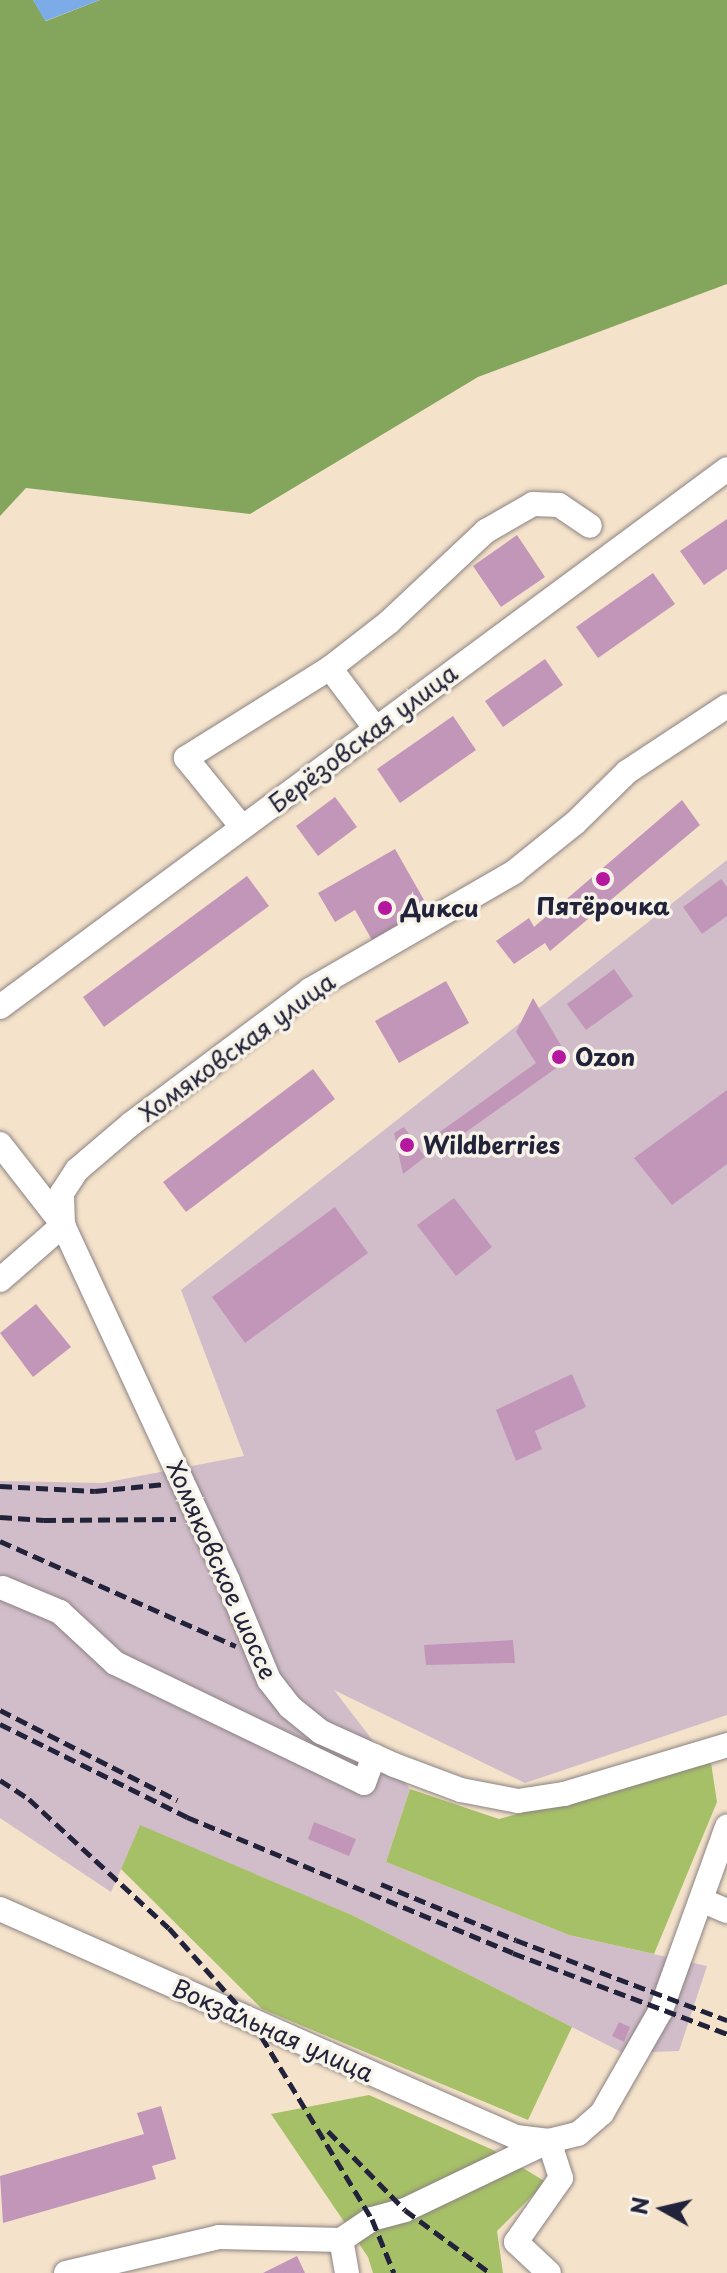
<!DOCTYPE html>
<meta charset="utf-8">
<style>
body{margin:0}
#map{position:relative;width:727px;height:2273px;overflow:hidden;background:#f4e2ca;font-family:"Playpen Sans",sans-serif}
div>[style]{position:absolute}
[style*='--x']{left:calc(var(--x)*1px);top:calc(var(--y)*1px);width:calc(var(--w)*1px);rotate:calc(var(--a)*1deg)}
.industrial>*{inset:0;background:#d1bdca}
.green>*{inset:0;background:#a6c067}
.forest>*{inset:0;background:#84a65c}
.water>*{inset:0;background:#7cace7}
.building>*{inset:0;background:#c296b9}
.roads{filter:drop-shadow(0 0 2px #8b8282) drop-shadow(0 0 2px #8b8282)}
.minor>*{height:24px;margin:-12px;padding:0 12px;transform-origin:12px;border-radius:12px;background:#fff}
.rail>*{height:5px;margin-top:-2.5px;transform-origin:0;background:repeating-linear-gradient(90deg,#22223b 0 12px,transparent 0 18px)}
.dots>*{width:22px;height:22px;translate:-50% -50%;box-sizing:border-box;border:4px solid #f7f3e8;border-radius:50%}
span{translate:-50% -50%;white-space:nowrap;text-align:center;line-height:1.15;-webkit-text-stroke:7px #f7f3e8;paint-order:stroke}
.street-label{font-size:24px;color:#22223b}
.poi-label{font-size:24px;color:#22223b;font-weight:700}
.left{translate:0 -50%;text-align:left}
.north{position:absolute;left:623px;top:2169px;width:80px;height:80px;-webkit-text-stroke:6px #f7f3e8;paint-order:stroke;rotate:278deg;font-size:22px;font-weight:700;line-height:32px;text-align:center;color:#22223b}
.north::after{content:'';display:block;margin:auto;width:28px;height:36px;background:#22223b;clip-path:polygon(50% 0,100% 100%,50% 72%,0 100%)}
</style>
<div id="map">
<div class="industrial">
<div style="clip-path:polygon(727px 860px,727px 1715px,525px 1783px,334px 1690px,410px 1789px,386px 1862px,569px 1935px,707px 1966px,679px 2051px,623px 2053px,352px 1915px,140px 1826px,111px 1892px,0 1818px,0 1481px,103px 1483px,244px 1456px,181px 1290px)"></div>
</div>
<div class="green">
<div style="clip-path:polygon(711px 1763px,717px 1802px,654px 1954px,569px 1935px,386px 1862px,410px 1789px,499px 1819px)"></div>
<div style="clip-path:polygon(140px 1825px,352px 1915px,572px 2027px,528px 2120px,262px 2009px,121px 1869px)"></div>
<div style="clip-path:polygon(369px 2095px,493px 2150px,546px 2182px,497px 2231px,503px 2273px,373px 2273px,368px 2257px,271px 2114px)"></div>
</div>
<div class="forest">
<div style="clip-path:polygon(0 0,33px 0,46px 21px,100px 0,727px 0,727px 284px,478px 377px,250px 514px,26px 488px,0 516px)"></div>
</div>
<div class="water">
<div style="clip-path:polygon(33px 0,100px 0,45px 21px)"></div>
</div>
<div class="building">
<div style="clip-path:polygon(727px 519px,727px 569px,704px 585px,680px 551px)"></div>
<div style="clip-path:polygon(517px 535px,545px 577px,501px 607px,473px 566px)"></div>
<div style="clip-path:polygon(653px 573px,675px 604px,598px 658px,576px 627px)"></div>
<div style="clip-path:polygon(545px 659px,563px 685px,503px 727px,485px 701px)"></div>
<div style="clip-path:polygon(453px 716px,476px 750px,400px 803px,377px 769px)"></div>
<div style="clip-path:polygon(335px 797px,357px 827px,318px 856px,296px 826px)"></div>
<div style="clip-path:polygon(682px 800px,700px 825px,550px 951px,545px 943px,514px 964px,496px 941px,529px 918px,534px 927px)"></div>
<div style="clip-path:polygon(395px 849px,428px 907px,372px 940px,355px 910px,335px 922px,318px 893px)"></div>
<div style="clip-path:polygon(247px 876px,269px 906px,104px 1027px,83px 997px)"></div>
<div style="clip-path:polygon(721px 879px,727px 887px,727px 916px,702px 934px,683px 907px)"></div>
<div style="clip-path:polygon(614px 969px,633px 996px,586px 1030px,567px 1004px)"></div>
<div style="clip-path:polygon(446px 981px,469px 1023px,399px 1063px,375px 1021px)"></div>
<div style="clip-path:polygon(533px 998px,569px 1059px,445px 1147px,437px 1134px,536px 1063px,516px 1032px)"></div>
<div style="clip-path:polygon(313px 1069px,335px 1099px,186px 1212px,163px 1182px)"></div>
<div style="clip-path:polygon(727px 1090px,727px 1164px,672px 1205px,634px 1158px)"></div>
<div style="clip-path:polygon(404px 1127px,425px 1157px,403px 1174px,394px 1133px)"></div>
<div style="clip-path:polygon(454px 1198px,492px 1247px,456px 1276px,417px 1225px)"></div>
<div style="clip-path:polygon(335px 1207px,368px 1253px,245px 1343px,212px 1297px)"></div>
<div style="clip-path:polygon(36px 1304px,71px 1347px,33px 1377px,0 1333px)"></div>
<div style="clip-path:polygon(572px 1374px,586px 1407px,535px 1431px,542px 1449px,516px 1461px,496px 1410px)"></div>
<div style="clip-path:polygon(513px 1640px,515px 1663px,426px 1665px,424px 1645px)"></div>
<div style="clip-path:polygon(314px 1822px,356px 1839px,349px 1856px,308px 1839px)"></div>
<div style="clip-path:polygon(619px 2022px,630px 2027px,624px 2042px,612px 2036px)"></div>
<div style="clip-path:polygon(161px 2106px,176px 2159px,152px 2166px,156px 2179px,3px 2223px,0 2176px,144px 2134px,137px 2113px)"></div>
<div style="clip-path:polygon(297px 2256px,305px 2273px,263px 2273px)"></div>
</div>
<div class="roads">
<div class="minor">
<div style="--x:330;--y:668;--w:76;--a:53"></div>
<div style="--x:242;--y:827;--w:89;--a:-129.1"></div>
<div style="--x:186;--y:758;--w:170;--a:-32"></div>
<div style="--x:330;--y:668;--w:75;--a:-37.9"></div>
<div style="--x:389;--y:622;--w:133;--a:-43.2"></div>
<div style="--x:486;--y:531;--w:54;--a:-29.9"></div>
<div style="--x:533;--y:504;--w:26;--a:2"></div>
<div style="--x:559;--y:505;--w:37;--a:34"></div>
<div style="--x:0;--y:1007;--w:904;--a:-36.5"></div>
<div style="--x:0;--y:1144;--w:103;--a:52.1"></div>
<div style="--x:63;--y:1225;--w:392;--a:65.1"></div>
<div style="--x:228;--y:1581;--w:107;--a:67.5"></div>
<div style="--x:269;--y:1680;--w:34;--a:52"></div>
<div style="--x:290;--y:1707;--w:40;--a:39"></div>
<div style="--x:321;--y:1732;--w:80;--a:24.3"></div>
<div style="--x:394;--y:1765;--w:72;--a:20.5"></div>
<div style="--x:461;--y:1790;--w:58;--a:10.9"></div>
<div style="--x:518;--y:1801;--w:47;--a:-8.7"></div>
<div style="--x:564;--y:1794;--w:170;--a:-16.7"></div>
<div style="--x:63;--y:1225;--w:32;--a:-92"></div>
<div style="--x:62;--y:1193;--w:27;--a:-57"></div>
<div style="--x:77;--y:1170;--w:71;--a:-40.4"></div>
<div style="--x:131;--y:1124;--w:224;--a:-36.8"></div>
<div style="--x:310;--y:990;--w:236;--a:-30"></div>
<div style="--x:514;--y:872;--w:78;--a:-38.8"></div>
<div style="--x:575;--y:823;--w:73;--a:-44.4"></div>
<div style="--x:627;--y:772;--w:120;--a:-33.4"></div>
<div style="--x:0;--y:1280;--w:84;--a:-41.1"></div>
<div style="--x:3;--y:1588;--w:62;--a:22.8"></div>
<div style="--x:60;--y:1612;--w:75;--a:42.8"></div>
<div style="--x:115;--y:1663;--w:276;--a:25.7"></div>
<div style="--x:364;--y:1783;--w:29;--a:-70"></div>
<div style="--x:701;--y:1900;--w:28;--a:23"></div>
<div style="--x:0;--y:1909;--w:564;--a:23.84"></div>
<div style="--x:516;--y:2137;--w:33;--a:7"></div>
<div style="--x:549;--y:2141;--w:39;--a:72"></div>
<div style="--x:561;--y:2178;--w:78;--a:125.1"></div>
<div style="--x:516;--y:2242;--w:45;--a:43.2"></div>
<div style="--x:66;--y:2273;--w:157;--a:-13.2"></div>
<div style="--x:219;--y:2237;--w:122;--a:1.4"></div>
<div style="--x:347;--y:2273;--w:34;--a:-100"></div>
<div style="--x:341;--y:2240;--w:37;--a:-34"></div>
<div style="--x:372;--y:2219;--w:34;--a:-15"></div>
<div style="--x:405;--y:2210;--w:160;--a:-25.6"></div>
<div style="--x:549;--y:2141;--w:30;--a:-14"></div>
<div style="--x:578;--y:2134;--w:32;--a:-41"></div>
<div style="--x:602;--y:2113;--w:119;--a:-60.2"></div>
<div style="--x:661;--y:2010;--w:195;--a:-70.2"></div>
</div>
</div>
<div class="rail">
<div style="--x:0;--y:1486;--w:95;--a:3"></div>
<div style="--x:95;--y:1491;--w:70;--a:-5.7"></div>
<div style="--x:0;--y:1517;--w:44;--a:3.9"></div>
<div style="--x:44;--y:1520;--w:132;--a:-0.4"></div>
<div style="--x:0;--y:1541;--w:258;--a:24"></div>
<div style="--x:0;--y:1710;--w:199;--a:27"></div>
<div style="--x:0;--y:1724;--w:209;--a:26.4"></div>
<div style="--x:187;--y:1817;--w:353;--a:22.6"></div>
<div style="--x:513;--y:1953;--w:229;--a:20.7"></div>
<div style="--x:0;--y:1780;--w:35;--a:33"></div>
<div style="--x:29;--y:1799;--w:190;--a:42.7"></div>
<div style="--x:169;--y:1928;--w:125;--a:48.3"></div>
<div style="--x:252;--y:2021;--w:232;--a:58.8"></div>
<div style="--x:372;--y:2219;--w:58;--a:67.8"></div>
<div style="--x:381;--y:1884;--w:146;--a:22.5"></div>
<div style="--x:516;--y:1940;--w:226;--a:20.8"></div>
<div style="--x:328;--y:2131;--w:110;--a:45.7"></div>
<div style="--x:405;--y:2210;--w:106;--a:36.5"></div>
</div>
<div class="dots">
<div style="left:603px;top:879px;background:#b5179e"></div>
<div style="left:385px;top:908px;background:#b5179e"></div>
<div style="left:559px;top:1057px;background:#b5179e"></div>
<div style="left:407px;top:1145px;background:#b5179e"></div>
</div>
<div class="street-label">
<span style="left:363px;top:738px;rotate:-37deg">Берёзовская улица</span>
<span style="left:237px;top:1047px;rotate:-36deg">Хомяковская улица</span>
<span style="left:222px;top:1570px;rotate:66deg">Хомяковское шоссе</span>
<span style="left:273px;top:2030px;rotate:24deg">Вокзальная улица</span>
</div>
<div class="poi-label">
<span style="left:603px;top:906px">Пятёрочка</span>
<span class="left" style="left:401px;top:908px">Дикси</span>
<span class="left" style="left:575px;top:1057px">Ozon</span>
<span class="left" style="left:423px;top:1145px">Wildberries</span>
</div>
<div class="north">N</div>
</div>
